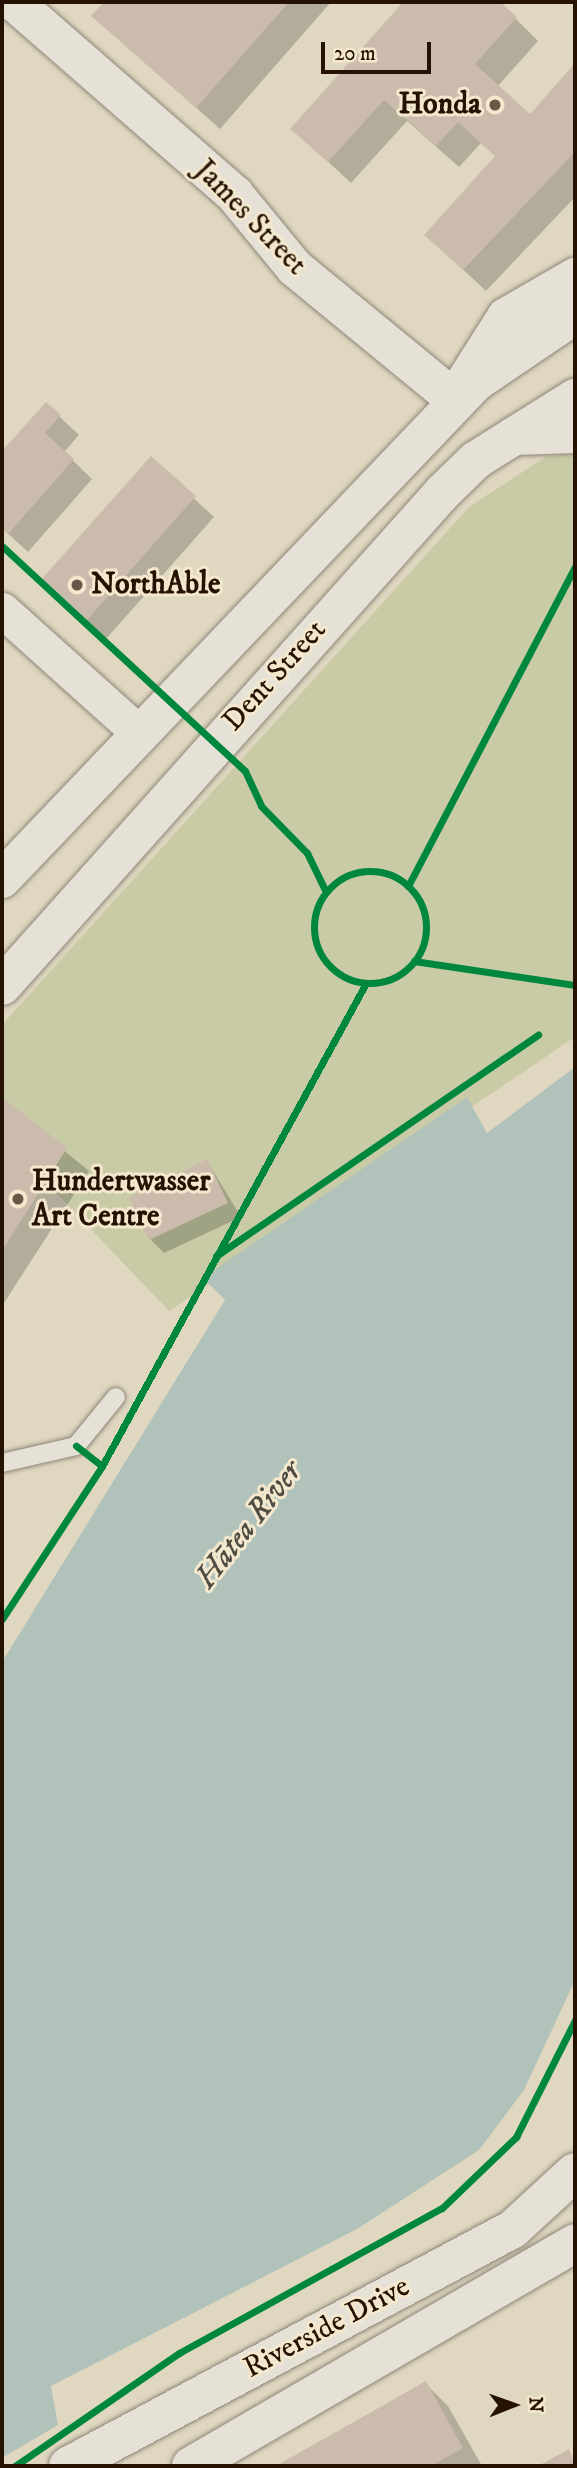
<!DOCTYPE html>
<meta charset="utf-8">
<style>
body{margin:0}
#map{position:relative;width:577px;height:2468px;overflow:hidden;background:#e0d7c1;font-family:"IM FELL DW Pica",serif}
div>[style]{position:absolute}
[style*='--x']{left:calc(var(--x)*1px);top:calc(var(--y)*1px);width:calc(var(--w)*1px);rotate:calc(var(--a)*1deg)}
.green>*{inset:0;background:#c9cba6}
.water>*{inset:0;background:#b1c2ba}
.shadow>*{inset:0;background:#0003}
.building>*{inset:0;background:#cbbbac}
.roads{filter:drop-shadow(0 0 2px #8e8678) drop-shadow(0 0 2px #8e8678)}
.lane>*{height:18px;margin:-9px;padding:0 9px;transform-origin:9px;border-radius:9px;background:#e6e1d6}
.street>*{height:35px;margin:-17.5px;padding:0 17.5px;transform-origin:17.5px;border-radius:17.5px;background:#e6e1d6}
.secondary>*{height:38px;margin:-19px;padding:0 19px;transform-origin:19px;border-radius:19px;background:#e6e1d6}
.cycleway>*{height:7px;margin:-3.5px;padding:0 3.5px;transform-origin:3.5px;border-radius:3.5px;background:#00873e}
.cycleway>.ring{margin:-3.5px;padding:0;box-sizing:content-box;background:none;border:7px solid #00873e;border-radius:50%}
.dots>*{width:19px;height:19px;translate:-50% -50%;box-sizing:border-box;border:4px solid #f3e8ce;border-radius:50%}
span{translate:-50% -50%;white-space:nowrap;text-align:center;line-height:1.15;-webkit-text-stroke:6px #f3e8ce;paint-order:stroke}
.poi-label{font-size:30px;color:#251203;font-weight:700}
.right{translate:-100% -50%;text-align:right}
.left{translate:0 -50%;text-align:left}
.street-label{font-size:30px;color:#251203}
.water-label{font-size:32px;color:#4f4c42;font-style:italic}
.frame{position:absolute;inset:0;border:4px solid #251203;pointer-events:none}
.north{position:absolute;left:479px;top:2370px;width:70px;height:70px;-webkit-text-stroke:5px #f3e8ce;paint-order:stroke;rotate:89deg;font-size:19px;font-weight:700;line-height:28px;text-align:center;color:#251203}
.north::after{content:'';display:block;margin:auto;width:24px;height:32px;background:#251203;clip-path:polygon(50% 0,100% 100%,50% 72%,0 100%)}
.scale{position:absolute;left:321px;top:42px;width:110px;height:32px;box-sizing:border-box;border:4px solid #251203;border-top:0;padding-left:9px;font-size:21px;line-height:24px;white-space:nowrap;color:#251203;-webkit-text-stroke:5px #f3e8ce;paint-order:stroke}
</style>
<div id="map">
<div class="green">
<div style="clip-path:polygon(575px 455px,575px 1037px,169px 1311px,2px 1136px,2px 1025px,469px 507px,547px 456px)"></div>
</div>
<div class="water">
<div style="clip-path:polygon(575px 1067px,575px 1980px,524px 2090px,479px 2150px,357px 2229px,51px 2386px,58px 2425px,2px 2458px,2px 1662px,225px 1300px,203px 1278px,467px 1097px,487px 1133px)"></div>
</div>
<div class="shadow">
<div style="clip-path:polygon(106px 2px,331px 2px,220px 129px,94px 16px)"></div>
<div style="clip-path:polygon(405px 2px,497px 2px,516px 19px,538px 41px,497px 87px,530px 116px,575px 65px,575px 197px,486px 291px,426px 235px,496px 157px,481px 143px,459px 167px,407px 121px,351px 183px,293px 129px)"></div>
<div style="clip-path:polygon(46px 404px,79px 435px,64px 452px,92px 479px,28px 552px,2px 528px,2px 454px)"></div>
<div style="clip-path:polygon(151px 459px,214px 517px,106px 639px,43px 581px)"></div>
<div style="clip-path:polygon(2px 1100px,89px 1171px,2px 1306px)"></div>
<div style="clip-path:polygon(207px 1161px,241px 1217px,164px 1253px,150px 1239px)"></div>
<div style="clip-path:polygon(426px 2384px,448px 2406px,482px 2466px,280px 2466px)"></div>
<div style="clip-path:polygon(569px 2451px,575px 2466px,542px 2466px)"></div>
</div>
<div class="building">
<div style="clip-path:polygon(104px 2px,289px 2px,196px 108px,91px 16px)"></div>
<div style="clip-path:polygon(403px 2px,500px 2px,517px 17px,475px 64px,530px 114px,575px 63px,575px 152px,463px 270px,424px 235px,495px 156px,458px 122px,436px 146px,384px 100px,328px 162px,290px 129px)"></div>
<div style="clip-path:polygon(46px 402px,61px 415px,45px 433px,74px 459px,8px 534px,2px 528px,2px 451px)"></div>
<div style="clip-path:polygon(151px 456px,196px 496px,86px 621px,40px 581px)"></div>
<div style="clip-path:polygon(2px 1097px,67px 1148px,2px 1251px)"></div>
<div style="clip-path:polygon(207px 1159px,228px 1203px,149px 1240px,129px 1198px)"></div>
<div style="clip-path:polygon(426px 2381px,463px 2448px,431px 2466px,276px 2466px)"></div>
<div style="clip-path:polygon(569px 2449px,575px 2466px,538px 2466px)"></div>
</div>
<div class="roads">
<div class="lane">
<div style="--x:2;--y:1463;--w:76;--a:-12.9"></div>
<div style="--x:76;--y:1446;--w:63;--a:-50.8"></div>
</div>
<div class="street">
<div style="--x:2;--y:610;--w:186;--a:41.9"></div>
</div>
<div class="secondary">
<div style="--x:14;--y:2;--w:293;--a:41.1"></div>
<div style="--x:235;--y:195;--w:94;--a:50.6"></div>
<div style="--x:295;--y:268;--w:210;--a:39.4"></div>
<div style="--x:466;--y:380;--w:75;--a:-57.6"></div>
<div style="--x:506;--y:317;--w:80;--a:-30.1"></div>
<div style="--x:514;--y:436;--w:61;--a:-1.9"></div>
<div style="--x:2;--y:879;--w:687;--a:-46.36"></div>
<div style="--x:476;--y:382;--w:120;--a:-34.1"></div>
<div style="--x:2;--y:986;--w:662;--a:-48.24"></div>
<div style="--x:443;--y:492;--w:46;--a:-44.1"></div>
<div style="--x:476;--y:460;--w:117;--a:-32.1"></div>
<div style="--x:68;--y:2466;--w:504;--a:-28.04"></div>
<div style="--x:513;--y:2229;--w:84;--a:-42.6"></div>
<div style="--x:191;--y:2466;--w:444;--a:-30.1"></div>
</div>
</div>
<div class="cycleway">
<div style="--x:2;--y:546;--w:331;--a:42.8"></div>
<div style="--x:245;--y:771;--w:38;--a:65"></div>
<div style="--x:261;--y:806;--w:66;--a:45.6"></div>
<div style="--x:307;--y:853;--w:43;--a:64"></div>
<div class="ring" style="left:314px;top:871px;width:105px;height:105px"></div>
<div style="--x:408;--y:886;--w:360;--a:-62.4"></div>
<div style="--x:414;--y:961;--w:163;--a:8.5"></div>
<div style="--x:216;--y:1256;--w:391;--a:-34.5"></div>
<div style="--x:102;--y:1466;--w:550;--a:-61.34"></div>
<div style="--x:2;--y:1619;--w:183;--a:-56.8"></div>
<div style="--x:102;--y:1466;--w:33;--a:-142"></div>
<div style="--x:15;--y:2466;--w:199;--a:-34.6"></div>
<div style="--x:179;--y:2353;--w:300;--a:-28.9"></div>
<div style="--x:442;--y:2208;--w:103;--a:-43.8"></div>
<div style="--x:516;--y:2137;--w:131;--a:-63.2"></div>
</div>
<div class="dots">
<div style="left:495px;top:105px;background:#665746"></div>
<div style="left:77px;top:585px;background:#665746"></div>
<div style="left:18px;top:1199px;background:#665746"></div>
</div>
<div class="poi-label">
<span class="right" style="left:481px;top:105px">Honda</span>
<span class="left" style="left:91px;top:585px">NorthAble</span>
<span class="left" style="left:32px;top:1199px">Hundertwasser<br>Art Centre</span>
</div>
<div class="street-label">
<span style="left:250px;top:218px;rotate:46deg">James Street</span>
<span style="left:275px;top:676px;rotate:-48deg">Dent Street</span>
<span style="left:327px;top:2328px;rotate:-28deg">Riverside Drive</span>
</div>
<div class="water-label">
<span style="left:249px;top:1525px;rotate:-52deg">Hātea River</span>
</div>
<div class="frame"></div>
<div class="north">N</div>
<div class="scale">20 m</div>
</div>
